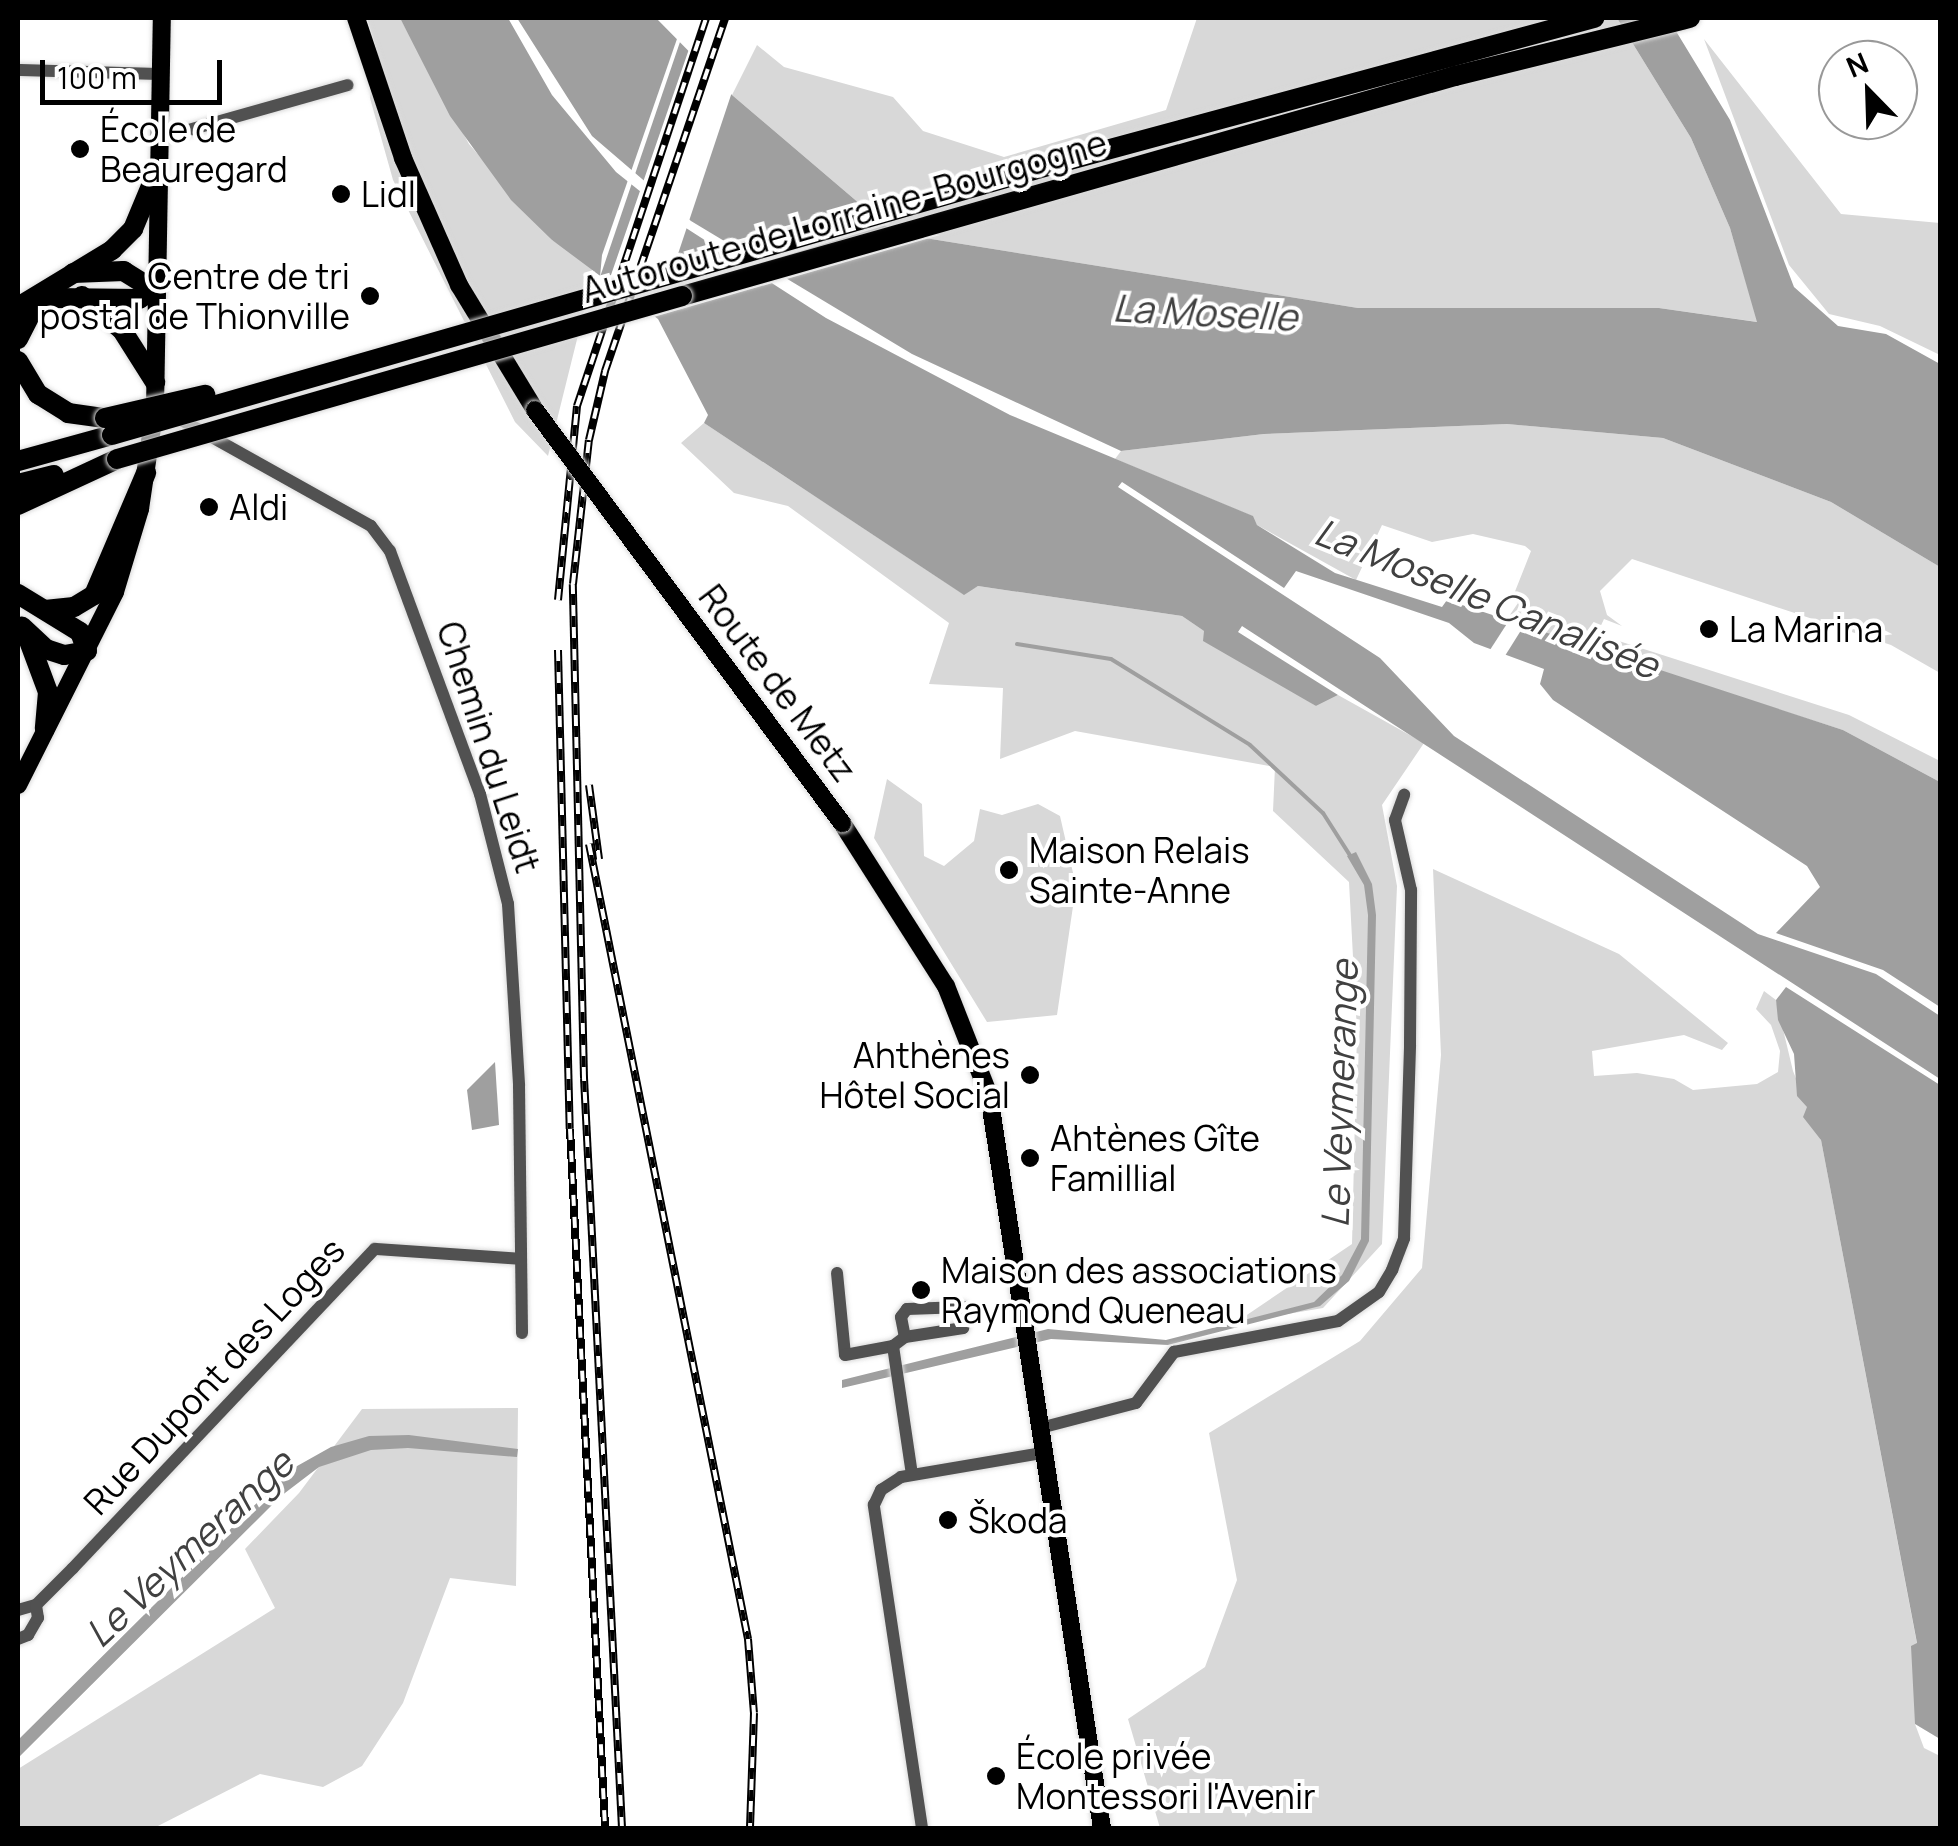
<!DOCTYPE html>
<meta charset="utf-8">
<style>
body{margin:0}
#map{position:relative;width:1958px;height:1846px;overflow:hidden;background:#fff;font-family:Manrope,sans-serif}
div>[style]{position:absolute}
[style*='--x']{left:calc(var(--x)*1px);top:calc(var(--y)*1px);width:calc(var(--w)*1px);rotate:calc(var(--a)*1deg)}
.green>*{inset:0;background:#d8d8d8}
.water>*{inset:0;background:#9f9f9f}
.pier>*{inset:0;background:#fff}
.stream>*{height:4px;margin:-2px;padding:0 2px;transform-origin:2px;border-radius:2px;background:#9f9f9f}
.roads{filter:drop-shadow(0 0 2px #dbdbdb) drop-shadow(0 0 2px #dbdbdb)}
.minor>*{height:12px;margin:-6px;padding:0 6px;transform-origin:6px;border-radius:6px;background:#515151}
.major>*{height:18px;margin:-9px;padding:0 9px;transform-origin:9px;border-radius:9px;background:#000}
.highway>*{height:20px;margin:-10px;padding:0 10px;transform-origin:10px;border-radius:10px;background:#000}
.rail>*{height:8px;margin-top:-4px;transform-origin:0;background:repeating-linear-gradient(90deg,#fff 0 11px,#000 0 22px);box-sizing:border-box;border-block:2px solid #000}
.bridges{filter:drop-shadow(0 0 2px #dbdbdb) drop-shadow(0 0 2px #dbdbdb)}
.major-bridge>*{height:18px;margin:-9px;padding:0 9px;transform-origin:9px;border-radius:9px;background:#000}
.highway-bridge>*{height:20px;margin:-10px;padding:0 10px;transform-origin:10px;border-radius:10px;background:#000}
.dots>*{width:28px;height:28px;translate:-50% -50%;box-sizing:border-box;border:5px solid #fff;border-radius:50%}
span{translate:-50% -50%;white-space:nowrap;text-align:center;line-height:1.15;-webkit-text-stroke:8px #fff;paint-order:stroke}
.poi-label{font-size:35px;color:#000}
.left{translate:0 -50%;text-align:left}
.right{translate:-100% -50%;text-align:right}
.street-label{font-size:35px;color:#000}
.water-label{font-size:38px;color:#404040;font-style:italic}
.frame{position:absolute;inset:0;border:20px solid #000;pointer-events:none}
.north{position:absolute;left:1818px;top:40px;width:100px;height:100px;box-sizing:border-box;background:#fff;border:2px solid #999;border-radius:50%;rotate:337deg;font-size:28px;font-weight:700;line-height:40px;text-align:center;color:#000}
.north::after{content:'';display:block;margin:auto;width:35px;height:45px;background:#000;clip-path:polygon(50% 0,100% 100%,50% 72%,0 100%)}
.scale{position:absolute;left:40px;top:60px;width:182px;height:45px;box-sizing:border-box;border:5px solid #000;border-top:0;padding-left:12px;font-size:30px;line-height:35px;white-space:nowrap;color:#000;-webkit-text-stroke:8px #fff;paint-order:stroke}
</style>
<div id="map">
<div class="green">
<div style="clip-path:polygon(367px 18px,400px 18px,469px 144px,552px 240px,595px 267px,548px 456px,515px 422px,393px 180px,370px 98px,376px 47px)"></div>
<div style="clip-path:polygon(1197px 18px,1617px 18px,1691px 138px,1730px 228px,1758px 322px,1659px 308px,1358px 308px,894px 233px,732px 95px,757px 45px,784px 67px,893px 97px,923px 131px,1004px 157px,1166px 110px)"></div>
<div style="clip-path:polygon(1704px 39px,1841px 214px,1940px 223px,1940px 355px,1880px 326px,1829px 314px,1789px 265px)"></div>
<div style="clip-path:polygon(704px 423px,963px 594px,978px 586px,1182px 616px,1316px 706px,1338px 695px,1424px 743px,1382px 805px,1397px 886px,1382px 1244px,1323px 1308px,1235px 1323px,1352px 1244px,1357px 1032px,1349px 882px,1273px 811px,1275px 767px,1075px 731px,1000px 759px,1003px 688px,929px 684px,949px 623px,788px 506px,734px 493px,681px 443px)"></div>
<div style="clip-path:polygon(1507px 424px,1663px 438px,1831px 502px,1940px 567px,1940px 673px,1891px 645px,1632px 559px,1600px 591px,1607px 615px,1622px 626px,1604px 619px,1597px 634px,1849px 715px,1940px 761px,1940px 782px,1843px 730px,1505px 622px,1518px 603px,1512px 599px,1531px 551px,1525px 546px,1473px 534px,1432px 542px,1382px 525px,1356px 580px,1257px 525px,1252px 516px,1115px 459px,1121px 451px,1264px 434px)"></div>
<div style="clip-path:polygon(887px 779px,922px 804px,924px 856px,944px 866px,974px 841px,980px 809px,1002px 815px,1038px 804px,1060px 816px,1076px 886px,1057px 1015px,987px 1022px,874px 838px)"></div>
<div style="clip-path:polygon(1433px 869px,1619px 954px,1728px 1043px,1722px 1050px,1684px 1035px,1592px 1051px,1594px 1076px,1637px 1073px,1674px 1079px,1693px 1090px,1757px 1084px,1778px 1072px,1780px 1051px,1771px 1025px,1756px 1009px,1764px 991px,1776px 1000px,1793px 1071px,1821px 1140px,1917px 1644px,1915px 1724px,1924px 1748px,1940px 1756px,1940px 1828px,1160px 1828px,1128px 1719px,1205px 1667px,1237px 1580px,1209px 1433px,1360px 1341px,1422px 1268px,1441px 1055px)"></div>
<div style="clip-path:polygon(518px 1408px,516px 1586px,450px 1578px,403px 1703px,362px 1766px,323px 1787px,260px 1774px,154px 1828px,18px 1828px,18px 1769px,275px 1608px,245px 1549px,299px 1493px,362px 1409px)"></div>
</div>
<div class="water">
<div style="clip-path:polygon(400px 18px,508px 18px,552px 95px,616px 172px,686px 228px,826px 318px,1010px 415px,1253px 516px,1257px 525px,1335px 573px,1442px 607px,1447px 600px,1843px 730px,1940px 782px,1940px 1007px,1883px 970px,1776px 933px,1820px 887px,1807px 866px,1553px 700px,1540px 684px,1544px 669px,1474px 643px,1449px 623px,1296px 571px,1284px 588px,1122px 482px,1118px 487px,1380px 658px,1454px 736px,1758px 934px,1876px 974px,1940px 1016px,1940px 1079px,1242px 626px,1238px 632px,1338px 695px,1316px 706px,1203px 641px,1204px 631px,1182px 616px,978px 586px,964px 595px,704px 423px,708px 415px,658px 319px,552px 240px,511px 200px,450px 116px)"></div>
<div style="clip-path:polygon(517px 18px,656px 18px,732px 95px,894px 233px,1358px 308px,1659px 308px,1757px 322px,1730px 228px,1691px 138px,1617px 18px,1668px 18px,1730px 120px,1794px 287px,1838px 326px,1886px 334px,1940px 364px,1940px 567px,1831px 502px,1663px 438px,1507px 424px,1264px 434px,1121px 451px,912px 354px,691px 221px,592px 136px)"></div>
<div style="clip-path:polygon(1356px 852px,1372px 884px,1376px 915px,1369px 1241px,1349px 1281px,1320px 1306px,1168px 1345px,1051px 1339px,842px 1388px,842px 1380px,1048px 1329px,1166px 1340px,1314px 1302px,1342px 1275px,1361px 1239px,1368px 915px,1364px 885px,1347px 856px)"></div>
<div style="clip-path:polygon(1786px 987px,1940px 1085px,1940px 1739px,1915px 1724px,1911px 1646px,1917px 1643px,1821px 1140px,1803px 1117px,1807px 1107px,1797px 1096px,1794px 1054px,1778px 1020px,1776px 1000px)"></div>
<div style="clip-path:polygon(495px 1062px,499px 1125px,472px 1130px,467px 1090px)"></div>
<div style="clip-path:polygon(409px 1435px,518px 1449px,517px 1457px,408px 1448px,371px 1450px,319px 1467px,281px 1496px,18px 1758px,18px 1740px,290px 1470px,331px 1447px,369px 1436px)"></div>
</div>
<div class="pier">
<div style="clip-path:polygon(678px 36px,681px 39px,600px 277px,602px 255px)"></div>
<div style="clip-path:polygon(689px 49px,733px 89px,677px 257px,866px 203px,890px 224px,665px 292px,896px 228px,940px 235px,650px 318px,601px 278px,611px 275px)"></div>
<div style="clip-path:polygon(1510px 619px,1525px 624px,1503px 659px,1488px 653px)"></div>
</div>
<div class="stream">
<div style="--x:1017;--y:644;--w:95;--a:9.1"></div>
<div style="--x:1111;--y:659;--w:163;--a:31.7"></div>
<div style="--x:1250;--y:745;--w:100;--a:43"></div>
<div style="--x:1323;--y:813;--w:52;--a:57.5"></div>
</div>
<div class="roads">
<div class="minor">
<div style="--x:18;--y:70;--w:143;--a:1.6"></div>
<div style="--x:157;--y:139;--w:198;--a:-15.8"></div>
<div style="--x:176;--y:417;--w:223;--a:29.2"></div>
<div style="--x:371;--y:526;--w:31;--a:53"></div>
<div style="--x:390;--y:551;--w:259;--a:69.7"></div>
<div style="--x:480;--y:794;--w:114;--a:75.7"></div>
<div style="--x:508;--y:904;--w:182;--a:86.5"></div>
<div style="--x:519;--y:1086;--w:247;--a:89.3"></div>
<div style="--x:837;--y:1273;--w:82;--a:84.4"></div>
<div style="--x:845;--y:1355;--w:49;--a:-10.6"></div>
<div style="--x:893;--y:1346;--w:130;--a:81.6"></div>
<div style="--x:893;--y:1346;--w:15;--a:-37"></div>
<div style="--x:905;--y:1337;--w:59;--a:-8.8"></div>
<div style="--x:963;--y:1328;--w:21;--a:-90"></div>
<div style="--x:963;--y:1307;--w:56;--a:178"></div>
<div style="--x:907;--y:1309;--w:10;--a:127"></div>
<div style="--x:901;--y:1317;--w:20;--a:79"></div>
<div style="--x:1044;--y:1427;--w:95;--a:-14.6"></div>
<div style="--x:1136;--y:1403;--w:64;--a:-53.3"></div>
<div style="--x:1174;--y:1352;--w:167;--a:-10.7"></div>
<div style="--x:1338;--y:1321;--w:50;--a:-35.3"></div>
<div style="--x:1379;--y:1292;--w:26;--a:-59"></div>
<div style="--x:1392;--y:1270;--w:34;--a:-69"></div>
<div style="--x:1404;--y:1238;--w:193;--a:-88.2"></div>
<div style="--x:1410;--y:1045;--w:155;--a:-89.6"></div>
<div style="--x:1411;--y:890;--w:72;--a:-102.9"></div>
<div style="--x:1395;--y:820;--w:27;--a:-70"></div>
<div style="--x:18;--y:1610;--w:19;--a:-16"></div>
<div style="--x:36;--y:1605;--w:52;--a:-45"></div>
<div style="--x:73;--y:1568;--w:439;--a:-46.6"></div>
<div style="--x:375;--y:1249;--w:146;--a:3.9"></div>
<div style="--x:18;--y:1639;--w:11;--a:-22"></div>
<div style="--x:28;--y:1635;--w:20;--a:-60"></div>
<div style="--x:38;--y:1618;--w:13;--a:-99"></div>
<div style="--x:922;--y:1828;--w:327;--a:-98.5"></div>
<div style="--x:874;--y:1505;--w:17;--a:-65"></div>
<div style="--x:881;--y:1490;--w:24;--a:-33"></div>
<div style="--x:901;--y:1477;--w:148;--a:-9.7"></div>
</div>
<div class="major">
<div style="--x:356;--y:18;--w:148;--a:71.4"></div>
<div style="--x:403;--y:158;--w:139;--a:66.2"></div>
<div style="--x:459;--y:285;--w:146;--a:58.7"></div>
<div style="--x:18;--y:785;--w:216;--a:-63.3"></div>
<div style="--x:115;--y:592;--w:87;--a:-73.2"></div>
<div style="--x:140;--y:509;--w:102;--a:-81.6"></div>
<div style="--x:155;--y:408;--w:390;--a:-89"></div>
<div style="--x:842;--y:823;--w:193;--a:57.5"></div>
<div style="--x:946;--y:986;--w:117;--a:68.5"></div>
<div style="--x:989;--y:1095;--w:742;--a:81.24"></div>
</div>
<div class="highway">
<div style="--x:1051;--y:165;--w:563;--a:-15.15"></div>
<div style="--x:82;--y:296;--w:52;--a:40.4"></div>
<div style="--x:122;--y:330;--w:62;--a:57.6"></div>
<div style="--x:682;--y:296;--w:804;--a:-15.89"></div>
<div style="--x:1455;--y:76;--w:242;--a:-13.9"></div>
<div style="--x:18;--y:307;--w:110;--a:-31.2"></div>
<div style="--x:112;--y:250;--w:30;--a:-45"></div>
<div style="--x:133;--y:229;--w:60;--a:-67.3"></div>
<div style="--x:18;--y:339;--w:31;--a:-63"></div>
<div style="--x:32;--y:311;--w:25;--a:-32"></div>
<div style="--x:53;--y:298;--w:86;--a:0.7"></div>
<div style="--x:139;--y:299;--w:17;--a:-31"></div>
<div style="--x:154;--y:290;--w:36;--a:-148"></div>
<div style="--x:124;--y:271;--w:51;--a:177.8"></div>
<div style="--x:18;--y:361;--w:39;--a:59"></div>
<div style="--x:38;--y:394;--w:36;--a:32"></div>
<div style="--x:68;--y:413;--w:37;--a:8"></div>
<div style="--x:18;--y:461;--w:98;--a:-15.5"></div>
<div style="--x:18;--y:484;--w:37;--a:-14"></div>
<div style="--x:18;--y:505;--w:109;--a:-24.9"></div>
<div style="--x:18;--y:594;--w:73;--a:31.5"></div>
<div style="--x:80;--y:632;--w:20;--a:70"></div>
<div style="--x:87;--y:651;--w:23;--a:170"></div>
<div style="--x:64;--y:655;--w:19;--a:-162"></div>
<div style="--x:46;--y:649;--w:33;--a:-137"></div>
<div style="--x:45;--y:610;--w:29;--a:-6"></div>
<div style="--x:74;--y:607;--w:23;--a:-31"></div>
<div style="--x:94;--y:595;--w:133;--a:-66.9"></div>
<div style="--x:29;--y:641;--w:54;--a:69.6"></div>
<div style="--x:48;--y:692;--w:37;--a:95"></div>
</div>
</div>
<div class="rail">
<div style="--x:558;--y:600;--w:195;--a:-84.4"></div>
<div style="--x:577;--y:406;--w:409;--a:-71.6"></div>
<div style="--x:558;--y:650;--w:479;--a:88.6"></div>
<div style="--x:570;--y:1129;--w:700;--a:87.13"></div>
<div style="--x:589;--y:785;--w:75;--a:82.3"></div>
<div style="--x:589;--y:844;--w:811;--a:78.69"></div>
<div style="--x:748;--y:1639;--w:74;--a:85.4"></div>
<div style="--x:754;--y:1713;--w:115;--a:92"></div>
<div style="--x:622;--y:1828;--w:751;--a:-92.9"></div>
<div style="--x:584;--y:1078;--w:494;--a:-91.3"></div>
<div style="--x:573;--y:584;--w:145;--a:-83.7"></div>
<div style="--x:589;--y:440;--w:71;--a:-76.9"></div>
<div style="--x:605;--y:371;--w:373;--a:-71.2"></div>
</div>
<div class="bridges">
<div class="major-bridge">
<div style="--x:535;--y:410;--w:515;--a:53.38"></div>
</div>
<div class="highway-bridge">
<div style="--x:105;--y:418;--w:103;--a:-13"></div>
<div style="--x:112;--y:435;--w:977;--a:-16.04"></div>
<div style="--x:117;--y:459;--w:588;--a:-16.09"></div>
</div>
</div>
<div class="dots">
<div style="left:80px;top:149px;background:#000"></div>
<div style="left:341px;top:194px;background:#000"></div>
<div style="left:370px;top:296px;background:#000"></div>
<div style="left:209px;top:507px;background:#000"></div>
<div style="left:1709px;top:629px;background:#000"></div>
<div style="left:1009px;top:870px;background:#000"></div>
<div style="left:1030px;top:1075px;background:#000"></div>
<div style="left:1030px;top:1158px;background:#000"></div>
<div style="left:921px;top:1290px;background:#000"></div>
<div style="left:948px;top:1520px;background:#000"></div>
<div style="left:996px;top:1776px;background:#000"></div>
</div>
<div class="poi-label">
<span class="left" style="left:100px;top:149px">École de<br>Beauregard</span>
<span class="left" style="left:361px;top:194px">Lidl</span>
<span class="right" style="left:350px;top:296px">Centre de tri<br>postal de Thionville</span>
<span class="left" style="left:229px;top:507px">Aldi</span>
<span class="left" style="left:1729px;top:629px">La Marina</span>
<span class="left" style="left:1029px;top:870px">Maison Relais<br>Sainte-Anne</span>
<span class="right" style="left:1010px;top:1075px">Ahthènes<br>Hôtel Social</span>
<span class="left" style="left:1050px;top:1158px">Ahtènes Gîte<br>Famillial</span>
<span class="left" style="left:941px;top:1290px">Maison des associations<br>Raymond Queneau</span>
<span class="left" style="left:968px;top:1520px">Škoda</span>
<span class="left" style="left:1016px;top:1776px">École privée<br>Montessori l'Avenir</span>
</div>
<div class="street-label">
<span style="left:844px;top:216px;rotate:-16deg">Autoroute de Lorraine-Bourgogne</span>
<span style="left:778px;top:683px;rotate:53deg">Route de Metz</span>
<span style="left:489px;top:747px;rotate:72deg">Chemin du Leidt</span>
<span style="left:214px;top:1376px;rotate:-47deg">Rue Dupont des Loges</span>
</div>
<div class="water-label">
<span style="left:1205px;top:312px;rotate:3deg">La Moselle</span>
<span style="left:1487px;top:598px;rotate:22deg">La Moselle Canalisée</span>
<span style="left:1339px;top:1094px;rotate:-88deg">Le Veymerange</span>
<span style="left:189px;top:1548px;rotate:-43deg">Le Veymerange</span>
</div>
<div class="frame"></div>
<div class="north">N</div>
<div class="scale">100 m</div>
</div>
